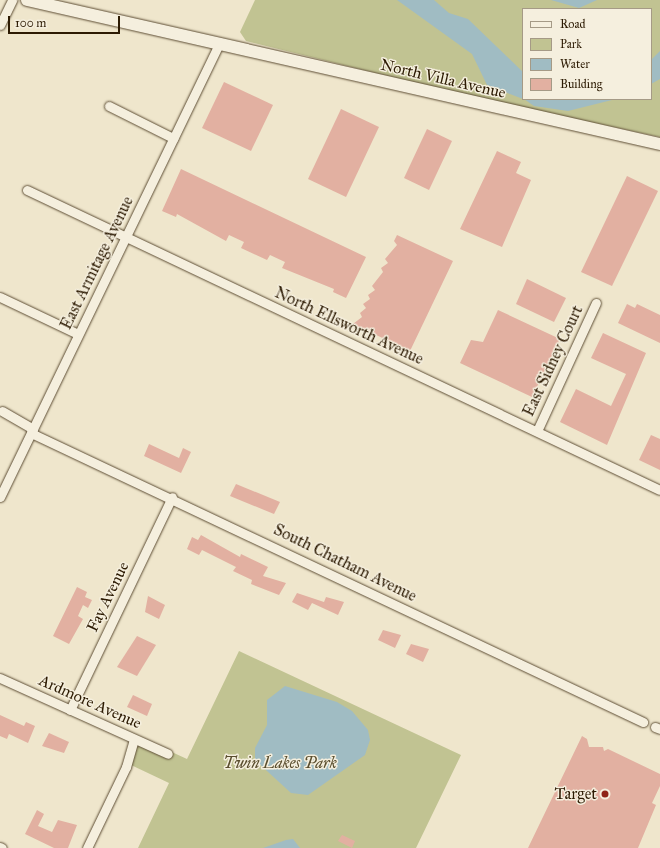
<!DOCTYPE html>
<style>
body{margin:0}
#map{position:relative;width:660px;height:848px;overflow:hidden;background:#efe6cc;font-family:"IM FELL Great Primer",serif}
div>[style]{position:absolute}
[style*='--x']{left:calc(var(--x)*1px);top:calc(var(--y)*1px);width:calc(var(--w)*1px);rotate:calc(var(--a)*1deg)}
.green>*{inset:0;background:#c1c392}
.water>*{inset:0;background:#a0bcc3}
.building>*{inset:0;background:#e2b0a1}
.roads{filter:drop-shadow(0 0 1px #5d4d34) drop-shadow(0 0 1px #5d4d34)}
.street>*{height:9px;margin:-4.5px;padding:0 4.5px;transform-origin:4.5px;border-radius:4.5px;background:#f5efde}
.secondary>*{height:12px;margin:-6px;padding:0 6px;transform-origin:6px;border-radius:6px;background:#f5efde}
.dots>*{width:11px;height:11px;translate:-50% -50%;box-sizing:border-box;border:2px solid #f5efde;border-radius:50%}
span{translate:-50% -50%;white-space:nowrap;text-align:center;line-height:1.15;-webkit-text-stroke:3px #f5efde;paint-order:stroke}
.street-label{font-size:16px;color:#2c1a02}
.park-label{font-size:16px;color:#594d2d;font-style:italic}
.poi-label{font-size:16px;color:#2c1a02}
.right{translate:-100% -50%;text-align:right}
.legend{position:absolute;left:522px;top:8px;width:130px;height:92px;box-sizing:border-box;background:#f5efde;border:1px solid #a59a86;margin:0;padding:5px 7px;list-style:none;font-size:12px;color:#2c1a02}
.legend li{display:flex;align-items:center;gap:8px;height:20px}
.legend b{width:20px;border:1px solid #a59a86}
.scale{position:absolute;left:8px;top:16px;width:112px;height:18px;box-sizing:border-box;border:2px solid #2c1a02;border-top:0;padding-left:5px;font-size:12px;line-height:14px;white-space:nowrap;color:#2c1a02;-webkit-text-stroke:3px #f5efde;paint-order:stroke}
</style>
<div id="map">
<div class="green">
<div style="clip-path:polygon(evenodd,255px 0,660px 0,660px 137px,477px 98px,246px 41px,240px 32px,255px 0,523px 9px,651px 9px,651px 99px,523px 99px,523px 9px)"></div>
<div style="clip-path:polygon(239px 651px,461px 755px,416px 848px,138px 848px,169px 783px,131px 765px,139px 737px,187px 759px)"></div>
</div>
<div class="water">
<div style="clip-path:polygon(397px 0,434px 0,449px 13px,468px 19px,523px 72px,523px 99px,487px 85px,472px 54px)"></div>
<div style="clip-path:polygon(551px 0,597px 0,579px 8px)"></div>
<div style="clip-path:polygon(660px 51px,660px 79px,651px 84px,651px 60px)"></div>
<div style="clip-path:polygon(524px 99px,616px 99px,568px 111px,534px 106px)"></div>
<div style="clip-path:polygon(285px 686px,337px 702px,352px 711px,368px 730px,370px 740px,365px 755px,308px 795px,291px 793px,255px 760px,255px 748px,267px 725px,267px 700px)"></div>
<div style="clip-path:polygon(293px 839px,300px 848px,263px 848px,286px 840px)"></div>
</div>
<div class="building">
<div style="clip-path:polygon(224px 82px,273px 105px,251px 151px,202px 128px)"></div>
<div style="clip-path:polygon(341px 109px,379px 127px,346px 197px,308px 179px)"></div>
<div style="clip-path:polygon(427px 129px,452px 141px,429px 190px,404px 178px)"></div>
<div style="clip-path:polygon(497px 151px,521px 162px,516px 173px,531px 180px,502px 247px,460px 229px)"></div>
<div style="clip-path:polygon(181px 169px,366px 257px,346px 298px,333px 292px,334px 289px,282px 268px,285px 262px,270px 255px,267px 260px,241px 248px,244px 242px,229px 235px,226px 241px,177px 214px,176px 217px,162px 211px)"></div>
<div style="clip-path:polygon(627px 176px,658px 191px,612px 286px,581px 272px)"></div>
<div style="clip-path:polygon(397px 235px,453px 261px,410px 351px,353px 324px,362px 317px,360px 313px,366px 308px,363px 304px,370px 299px,368px 295px,375px 290px,372px 286px,383px 272px,381px 268px,388px 263px,385px 259px,397px 245px,394px 241px)"></div>
<div style="clip-path:polygon(527px 279px,566px 298px,554px 322px,516px 304px)"></div>
<div style="clip-path:polygon(627px 304px,635px 308px,637px 304px,660px 315px,660px 343px,618px 323px)"></div>
<div style="clip-path:polygon(498px 310px,560px 339px,532px 397px,460px 363px,471px 340px,483px 342px)"></div>
<div style="clip-path:polygon(603px 333px,646px 353px,607px 445px,560px 422px,576px 389px,611px 406px,626px 374px,591px 358px)"></div>
<div style="clip-path:polygon(651px 435px,660px 439px,660px 470px,639px 460px)"></div>
<div style="clip-path:polygon(149px 444px,179px 458px,183px 448px,191px 452px,181px 473px,144px 456px)"></div>
<div style="clip-path:polygon(236px 484px,280px 502px,274px 514px,230px 496px)"></div>
<div style="clip-path:polygon(201px 535px,240px 557px,241px 554px,268px 567px,263px 576px,286px 583px,279px 595px,251px 584px,252px 580px,233px 571px,236px 567px,202px 550px,199px 555px,187px 549px,192px 537px,198px 540px)"></div>
<div style="clip-path:polygon(77px 587px,87px 592px,85px 597px,92px 600px,88px 608px,83px 605px,78px 616px,83px 619px,69px 644px,53px 636px)"></div>
<div style="clip-path:polygon(297px 593px,324px 602px,326px 597px,344px 602px,338px 615px,312px 603px,308px 610px,292px 602px)"></div>
<div style="clip-path:polygon(148px 596px,165px 605px,159px 619px,145px 612px)"></div>
<div style="clip-path:polygon(383px 630px,401px 635px,395px 648px,378px 640px)"></div>
<div style="clip-path:polygon(137px 636px,156px 645px,137px 676px,117px 667px)"></div>
<div style="clip-path:polygon(411px 644px,429px 649px,423px 662px,406px 654px)"></div>
<div style="clip-path:polygon(133px 695px,152px 704px,147px 716px,127px 707px)"></div>
<div style="clip-path:polygon(0 715px,24px 726px,26px 722px,35px 726px,28px 743px,9px 734px,7px 739px,0 736px)"></div>
<div style="clip-path:polygon(49px 733px,69px 742px,64px 753px,42px 746px)"></div>
<div style="clip-path:polygon(582px 736px,587px 739px,589px 747px,603px 747px,604px 751px,608px 749px,660px 774px,660px 786px,652px 803px,656px 805px,638px 848px,528px 848px)"></div>
<div style="clip-path:polygon(37px 810px,44px 814px,38px 826px,52px 832px,58px 820px,77px 825px,68px 848px,54px 848px,25px 834px)"></div>
<div style="clip-path:polygon(342px 835px,355px 841px,352px 848px,338px 841px)"></div>
</div>
<div class="roads">
<div class="street">
<div style="--x:0;--y:25;--w:28;--a:-64"></div>
<div style="--x:109;--y:106;--w:72;--a:26.6"></div>
<div style="--x:27;--y:190;--w:700;--a:25.36"></div>
<div style="--x:0;--y:297;--w:86;--a:25.4"></div>
<div style="--x:2;--y:411;--w:36;--a:30"></div>
<div style="--x:537;--y:431;--w:141;--a:-65.3"></div>
<div style="--x:31;--y:433;--w:677;--a:25.28"></div>
<div style="--x:0;--y:497;--w:505;--a:-64.2"></div>
<div style="--x:0;--y:678;--w:184;--a:24.3"></div>
<div style="--x:70;--y:710;--w:236;--a:-64.4"></div>
<div style="--x:655;--y:727;--w:5;--a:22"></div>
<div style="--x:0;--y:847;--w:2;--a:27"></div>
<div style="--x:87;--y:848;--w:90;--a:-64.3"></div>
<div style="--x:126;--y:767;--w:29;--a:-74"></div>
</div>
<div class="secondary">
<div style="--x:27;--y:0;--w:649;--a:12.82"></div>
</div>
</div>
<div class="dots">
<div style="left:605px;top:794px;background:#8f2418"></div>
</div>
<div class="street-label">
<span style="left:443px;top:79px;rotate:13deg">North Villa Avenue</span>
<span style="left:97px;top:263px;rotate:-64deg">East Armitage Avenue</span>
<span style="left:349px;top:326px;rotate:25deg">North Ellsworth Avenue</span>
<span style="left:553px;top:361px;rotate:-65deg">East Sidney Court</span>
<span style="left:345px;top:563px;rotate:26deg">South Chatham Avenue</span>
<span style="left:108px;top:597px;rotate:-64deg">Fay Avenue</span>
<span style="left:90px;top:702px;rotate:24deg">Ardmore Avenue</span>
</div>
<div class="park-label">
<span style="left:280px;top:763px">Twin Lakes Park</span>
</div>
<div class="poi-label">
<span class="right" style="left:597px;top:794px">Target</span>
</div>
<ul class="legend">
<li><b style="height:5px;background:#f5efde"></b>Road</li>
<li><b style="height:11px;background:#c1c392"></b>Park</li>
<li><b style="height:11px;background:#a0bcc3"></b>Water</li>
<li><b style="height:11px;background:#e2b0a1"></b>Building</li>
</ul>
<div class="scale">100 m</div>
</div>
